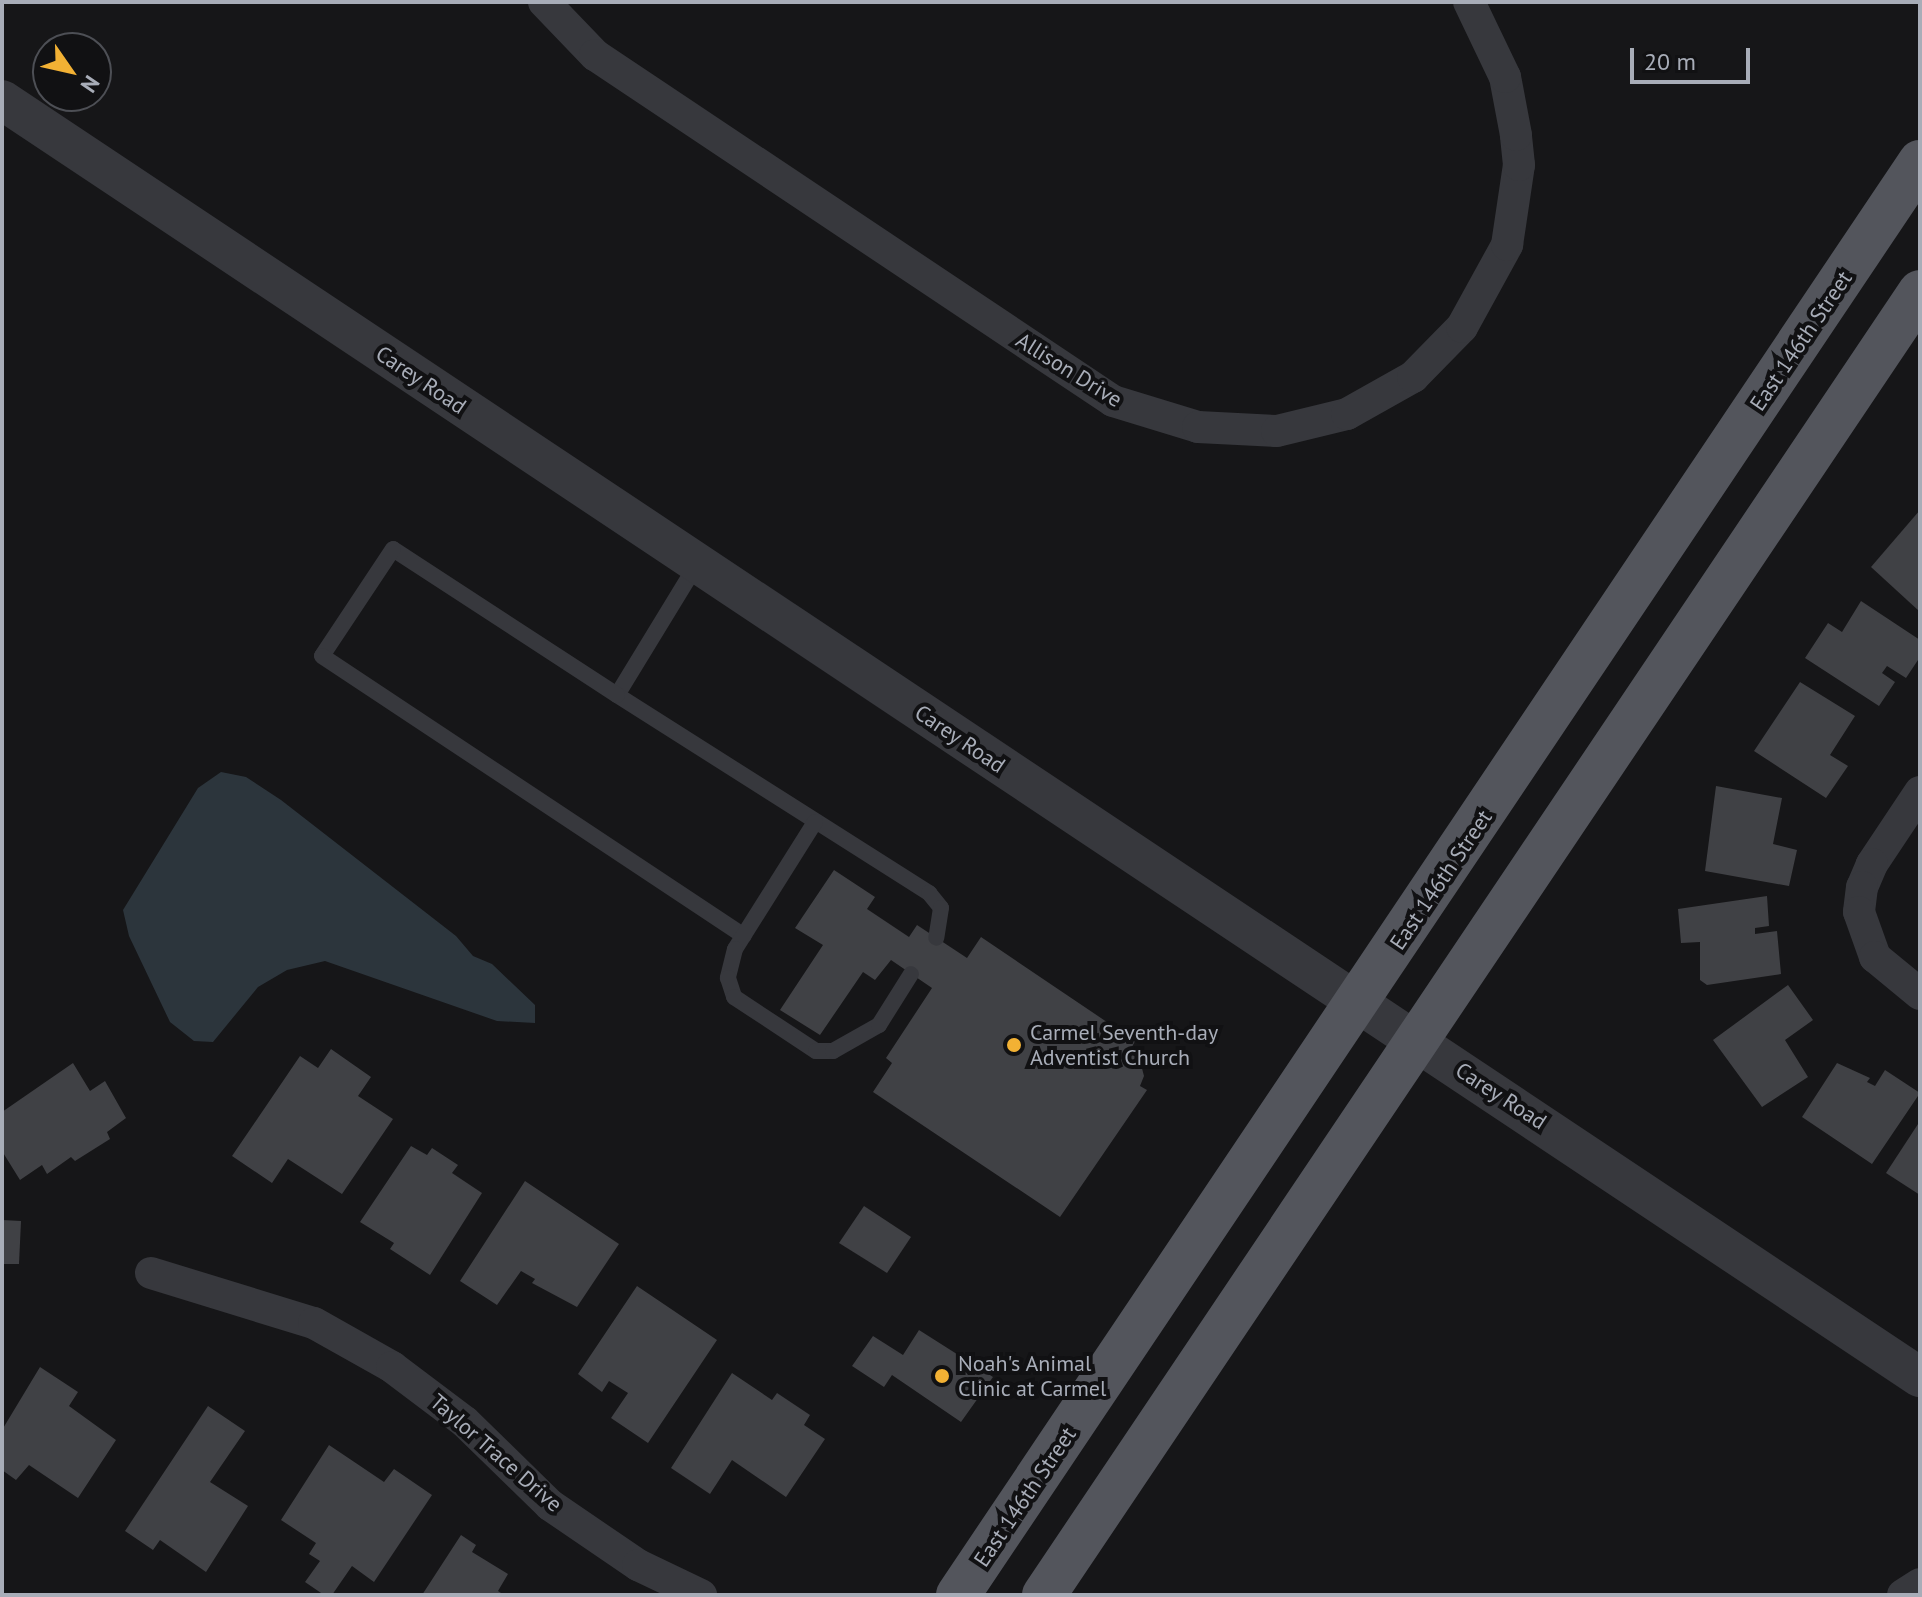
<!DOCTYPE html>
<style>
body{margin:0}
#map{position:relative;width:1922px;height:1597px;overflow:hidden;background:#161618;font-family:"PT Sans",sans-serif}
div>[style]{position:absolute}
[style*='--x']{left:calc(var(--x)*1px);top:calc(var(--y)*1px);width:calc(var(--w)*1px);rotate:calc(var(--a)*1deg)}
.water>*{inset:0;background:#2c353c}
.building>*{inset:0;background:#404145}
.service>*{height:16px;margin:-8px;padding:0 8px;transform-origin:8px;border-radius:8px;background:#37383d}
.minor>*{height:32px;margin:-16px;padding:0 16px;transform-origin:16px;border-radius:16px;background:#37383d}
.tertiary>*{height:40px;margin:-20px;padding:0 20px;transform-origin:20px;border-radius:20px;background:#37383d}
.primary>*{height:44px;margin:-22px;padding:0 22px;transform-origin:22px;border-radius:22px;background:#53555c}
.dots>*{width:22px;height:22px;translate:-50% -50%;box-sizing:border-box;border:4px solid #111113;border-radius:50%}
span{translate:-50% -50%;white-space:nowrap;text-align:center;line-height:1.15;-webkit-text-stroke:8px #111113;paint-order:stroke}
.street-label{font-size:22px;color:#a8adb8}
.poi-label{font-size:22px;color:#a8adb8}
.left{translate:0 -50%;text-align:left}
.frame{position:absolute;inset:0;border:4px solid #a8adb8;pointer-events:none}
.north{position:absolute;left:32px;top:32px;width:80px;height:80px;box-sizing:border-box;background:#111113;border:2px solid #4d4f55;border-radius:50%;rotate:124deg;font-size:22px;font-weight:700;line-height:32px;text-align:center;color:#a8adb8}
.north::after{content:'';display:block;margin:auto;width:28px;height:36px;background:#f2b134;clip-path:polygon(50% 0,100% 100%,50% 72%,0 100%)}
.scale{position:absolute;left:1630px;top:48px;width:120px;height:36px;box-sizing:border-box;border:4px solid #a8adb8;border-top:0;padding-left:10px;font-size:24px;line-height:28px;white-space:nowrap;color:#a8adb8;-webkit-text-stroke:6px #111113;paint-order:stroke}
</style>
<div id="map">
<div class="water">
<div style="clip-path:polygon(221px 772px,246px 777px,281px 800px,456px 936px,473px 956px,492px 964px,535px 1005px,535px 1023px,497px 1021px,325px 961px,287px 970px,258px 987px,213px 1042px,194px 1041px,170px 1022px,129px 936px,123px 910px,198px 788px)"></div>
</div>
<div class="building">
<div style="clip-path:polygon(1920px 510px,1920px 609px,1919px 611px,1871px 567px)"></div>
<div style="clip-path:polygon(1861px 601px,1920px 640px,1920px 657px,1906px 678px,1887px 666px,1882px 673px,1895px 682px,1879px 706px,1805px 658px,1828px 623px,1842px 632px)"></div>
<div style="clip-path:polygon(1800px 682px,1855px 716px,1830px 755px,1848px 766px,1826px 798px,1754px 751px)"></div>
<div style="clip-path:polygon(1716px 786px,1782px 798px,1773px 844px,1797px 850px,1789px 886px,1705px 871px)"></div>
<div style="clip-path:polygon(834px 870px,875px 897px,867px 909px,909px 937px,917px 925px,967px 958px,981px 937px,1135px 1041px,1131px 1049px,1138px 1053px,1144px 1076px,1140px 1086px,1147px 1090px,1060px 1217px,873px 1092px,892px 1063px,886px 1058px,932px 988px,891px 960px,875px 980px,863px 972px,820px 1035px,780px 1010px,823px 945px,795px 928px)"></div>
<div style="clip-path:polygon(1767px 896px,1769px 926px,1755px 928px,1755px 934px,1777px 931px,1781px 974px,1707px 985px,1700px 980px,1700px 942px,1681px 943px,1678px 909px)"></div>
<div style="clip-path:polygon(1788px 985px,1813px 1020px,1785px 1040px,1808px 1077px,1762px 1107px,1713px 1040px)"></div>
<div style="clip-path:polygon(331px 1049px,371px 1077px,358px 1096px,393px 1119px,342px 1194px,288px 1159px,272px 1183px,232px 1156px,300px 1056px,318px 1068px)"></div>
<div style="clip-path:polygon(73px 1063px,90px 1091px,105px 1081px,126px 1118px,107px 1132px,110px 1139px,75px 1161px,71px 1157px,47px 1174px,42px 1165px,20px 1180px,2px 1151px,2px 1112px)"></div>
<div style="clip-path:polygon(1837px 1063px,1870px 1078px,1867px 1082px,1875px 1086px,1885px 1070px,1920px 1093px,1872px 1164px,1802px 1117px)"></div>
<div style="clip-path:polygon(1920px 1121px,1920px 1195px,1886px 1173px)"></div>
<div style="clip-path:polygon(411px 1146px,427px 1155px,432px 1148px,458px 1165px,452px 1173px,482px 1193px,430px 1275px,390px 1249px,394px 1243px,360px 1222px)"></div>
<div style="clip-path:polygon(525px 1181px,619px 1244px,577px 1307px,532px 1283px,535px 1279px,521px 1271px,497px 1305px,460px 1281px)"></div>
<div style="clip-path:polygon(864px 1206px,911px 1237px,887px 1273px,839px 1243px)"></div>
<div style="clip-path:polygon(2px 1220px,21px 1221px,19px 1264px,2px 1264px)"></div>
<div style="clip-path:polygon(637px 1286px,717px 1340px,648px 1443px,611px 1418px,628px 1393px,609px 1381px,602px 1392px,578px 1374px)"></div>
<div style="clip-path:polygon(919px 1330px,993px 1377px,961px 1422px,892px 1375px,884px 1387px,852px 1366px,873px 1336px,903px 1355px)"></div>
<div style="clip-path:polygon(40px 1367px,78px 1392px,69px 1406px,116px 1440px,78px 1498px,29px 1465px,16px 1480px,2px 1470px,2px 1430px)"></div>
<div style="clip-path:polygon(732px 1373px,772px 1400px,777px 1393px,810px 1415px,804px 1425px,825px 1439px,786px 1497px,732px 1460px,710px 1494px,671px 1468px)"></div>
<div style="clip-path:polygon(208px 1406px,245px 1431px,210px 1482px,248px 1506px,206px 1572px,160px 1540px,153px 1550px,125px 1531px)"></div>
<div style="clip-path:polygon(329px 1445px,384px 1482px,394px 1469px,432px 1495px,374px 1582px,352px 1566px,332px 1595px,324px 1595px,305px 1582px,320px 1561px,309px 1554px,316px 1543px,281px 1520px)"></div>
<div style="clip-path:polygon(461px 1535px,476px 1545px,472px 1552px,508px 1574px,498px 1591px,504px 1595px,422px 1595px)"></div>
</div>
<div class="service">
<div style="--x:697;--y:564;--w:153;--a:121.4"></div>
<div style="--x:617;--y:695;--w:370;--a:32.4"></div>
<div style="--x:929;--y:893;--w:19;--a:51"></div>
<div style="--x:941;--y:908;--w:30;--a:99"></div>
<div style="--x:617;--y:695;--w:267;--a:-146.9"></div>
<div style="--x:393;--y:549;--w:128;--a:123.6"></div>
<div style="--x:322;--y:656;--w:506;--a:33.56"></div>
<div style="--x:815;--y:822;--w:150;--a:122.2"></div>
<div style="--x:735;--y:949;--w:30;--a:104"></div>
<div style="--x:728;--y:978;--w:20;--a:72"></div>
<div style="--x:734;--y:997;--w:98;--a:33.4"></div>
<div style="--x:816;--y:1051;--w:17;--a:0"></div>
<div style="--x:833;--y:1051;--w:53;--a:-29.5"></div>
<div style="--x:879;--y:1025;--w:60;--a:-57.9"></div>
</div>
<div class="minor">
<div style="--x:544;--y:2;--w:74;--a:46.1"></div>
<div style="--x:595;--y:55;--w:623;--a:33.74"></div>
<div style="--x:1113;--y:401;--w:89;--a:17"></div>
<div style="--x:1198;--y:427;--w:79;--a:2.9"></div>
<div style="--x:1277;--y:431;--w:72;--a:-13.7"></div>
<div style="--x:1347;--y:414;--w:76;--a:-29.3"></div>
<div style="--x:1413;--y:377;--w:70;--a:-45.6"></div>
<div style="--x:1462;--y:327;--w:94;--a:-61.2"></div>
<div style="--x:1507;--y:245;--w:81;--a:-81.5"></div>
<div style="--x:1519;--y:165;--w:30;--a:-96"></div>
<div style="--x:1516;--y:135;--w:59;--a:-100.7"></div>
<div style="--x:1505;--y:77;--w:83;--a:-115.6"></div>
<div style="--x:1920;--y:792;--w:87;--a:123.7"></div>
<div style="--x:1872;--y:864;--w:25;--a:113"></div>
<div style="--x:1862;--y:887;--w:25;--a:97"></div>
<div style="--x:1859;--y:912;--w:48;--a:70.4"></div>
<div style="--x:1875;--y:957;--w:58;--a:39.4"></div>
<div style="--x:151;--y:1273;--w:170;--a:17.1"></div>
<div style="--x:314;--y:1323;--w:90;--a:29.4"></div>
<div style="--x:392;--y:1367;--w:91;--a:37"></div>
<div style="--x:465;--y:1422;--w:119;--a:44.3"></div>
<div style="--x:550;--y:1505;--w:107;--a:34.3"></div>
<div style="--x:638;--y:1565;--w:70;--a:25.5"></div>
<div style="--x:1903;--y:1595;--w:20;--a:-33"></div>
</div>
<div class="tertiary">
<div style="--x:2;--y:100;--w:2304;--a:33.66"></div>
</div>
<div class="primary">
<div style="--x:958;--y:1595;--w:1726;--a:-56.13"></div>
<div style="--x:1044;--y:1595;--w:1570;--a:-56.09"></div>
</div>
<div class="dots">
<div style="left:1014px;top:1045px;background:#f2b134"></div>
<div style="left:942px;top:1376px;background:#f2b134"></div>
</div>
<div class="street-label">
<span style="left:1801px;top:341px;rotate:-56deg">East 146th Street</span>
<span style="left:1069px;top:370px;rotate:32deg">Allison Drive</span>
<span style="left:421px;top:380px;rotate:34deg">Carey Road</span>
<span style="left:960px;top:739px;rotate:34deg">Carey Road</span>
<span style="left:1441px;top:880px;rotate:-56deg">East 146th Street</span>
<span style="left:1501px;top:1096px;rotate:33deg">Carey Road</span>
<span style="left:496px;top:1453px;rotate:41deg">Taylor Trace Drive</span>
<span style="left:1025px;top:1497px;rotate:-56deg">East 146th Street</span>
</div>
<div class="poi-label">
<span class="left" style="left:1030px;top:1045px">Carmel Seventh-day<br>Adventist Church</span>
<span class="left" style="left:958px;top:1376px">Noah's Animal<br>Clinic at Carmel</span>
</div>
<div class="frame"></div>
<div class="north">N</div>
<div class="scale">20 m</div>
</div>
